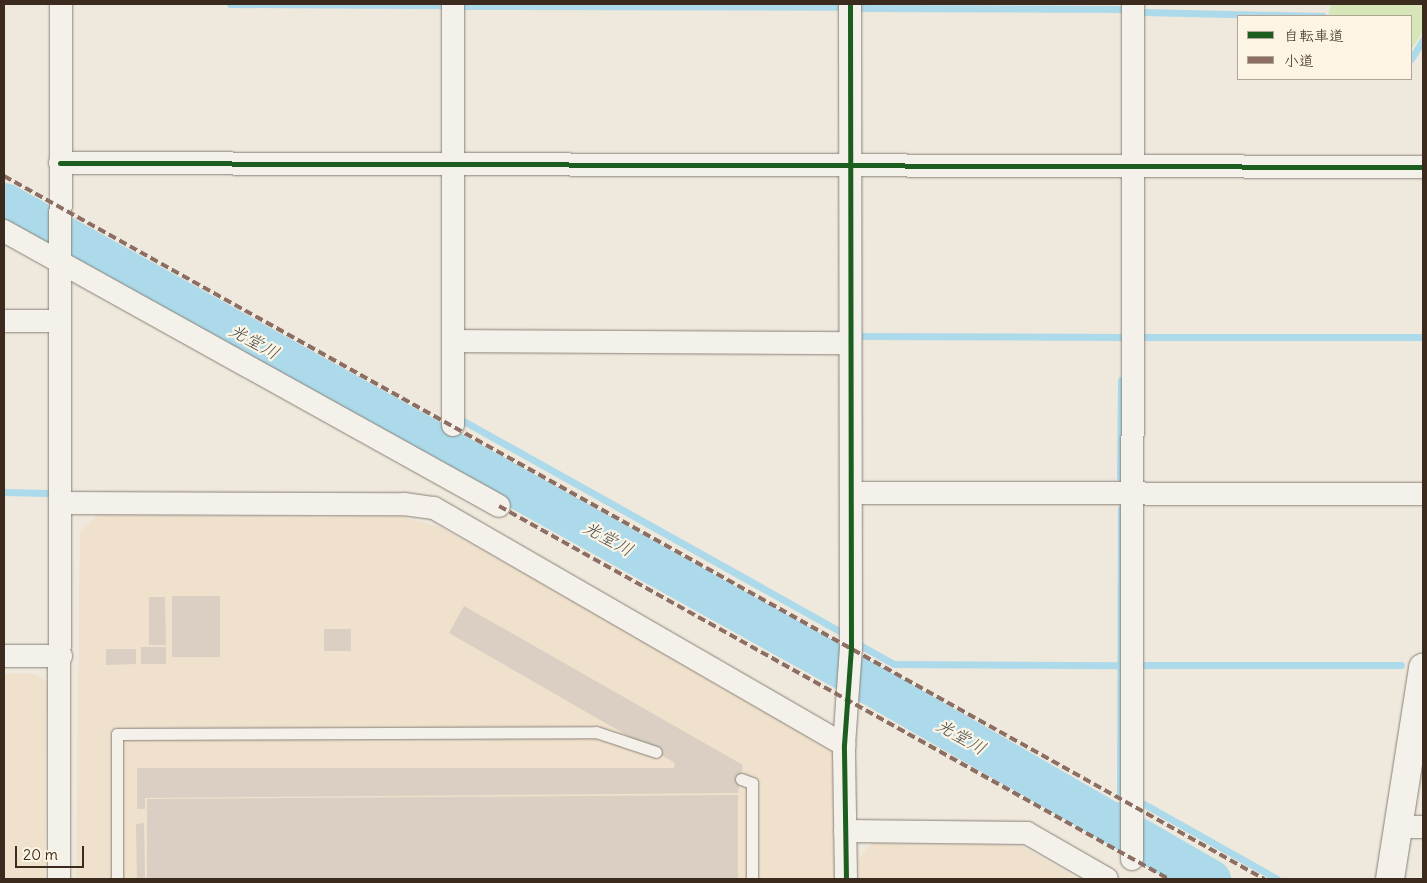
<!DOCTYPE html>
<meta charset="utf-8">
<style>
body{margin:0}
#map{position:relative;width:1427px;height:883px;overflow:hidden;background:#efe8dc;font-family:Delius,"Klee One",sans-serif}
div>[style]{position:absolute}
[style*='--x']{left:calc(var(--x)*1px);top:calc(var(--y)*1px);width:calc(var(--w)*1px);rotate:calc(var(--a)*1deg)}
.built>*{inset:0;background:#f0e1cd}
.green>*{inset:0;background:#d7e6b9}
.stream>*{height:7px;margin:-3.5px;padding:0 3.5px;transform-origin:3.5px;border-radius:3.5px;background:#acdaeb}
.river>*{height:41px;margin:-20.5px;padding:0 20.5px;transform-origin:20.5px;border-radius:20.5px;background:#acdaeb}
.building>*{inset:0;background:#dacfc2}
.roads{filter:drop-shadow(0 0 1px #878178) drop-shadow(0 0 1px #878178)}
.lane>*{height:11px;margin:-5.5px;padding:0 5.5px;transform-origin:5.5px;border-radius:5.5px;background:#f4f0ea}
.street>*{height:22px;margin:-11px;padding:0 11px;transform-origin:11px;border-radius:11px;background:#f4f0ea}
.secondary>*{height:28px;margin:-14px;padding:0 14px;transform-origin:14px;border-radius:14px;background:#f4f0ea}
.quiet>*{height:4px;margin-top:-2px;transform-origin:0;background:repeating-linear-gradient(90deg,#8d6e63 0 8px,transparent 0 12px)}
.cycleway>*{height:5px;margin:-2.5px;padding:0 2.5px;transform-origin:2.5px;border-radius:2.5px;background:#1b5e20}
span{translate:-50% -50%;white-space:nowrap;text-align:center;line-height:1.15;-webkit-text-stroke:4.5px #fcf5e5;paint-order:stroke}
.water-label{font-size:18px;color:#505453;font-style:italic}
.frame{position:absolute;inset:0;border:5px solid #3b2a1e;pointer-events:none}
.legend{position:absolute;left:1237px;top:15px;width:175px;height:65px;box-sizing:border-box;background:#fcf5e5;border:1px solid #afa495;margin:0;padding:6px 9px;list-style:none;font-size:15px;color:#3b2a1e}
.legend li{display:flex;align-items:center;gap:10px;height:25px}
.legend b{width:25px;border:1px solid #afa495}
.scale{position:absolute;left:15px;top:846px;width:69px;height:22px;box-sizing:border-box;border:2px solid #3b2a1e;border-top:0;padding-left:6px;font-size:15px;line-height:18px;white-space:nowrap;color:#3b2a1e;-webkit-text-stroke:4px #fcf5e5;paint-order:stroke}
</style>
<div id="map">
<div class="built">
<div style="clip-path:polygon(98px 515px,401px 517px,440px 527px,821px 736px,839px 761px,838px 879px,76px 879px,80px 531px)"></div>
<div style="clip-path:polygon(4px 674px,35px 674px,47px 682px,45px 879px,4px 879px)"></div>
<div style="clip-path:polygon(873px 843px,1019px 845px,1079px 879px,859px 879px,859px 858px)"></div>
</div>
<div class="green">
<div style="clip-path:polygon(1331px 4px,1423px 4px,1423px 31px,1411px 50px,1411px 16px,1328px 16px)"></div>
</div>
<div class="stream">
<div style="--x:230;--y:4;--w:218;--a:0.3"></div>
<div style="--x:460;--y:6;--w:384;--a:0.1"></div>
<div style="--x:858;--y:8;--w:265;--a:0.2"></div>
<div style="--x:1144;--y:12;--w:179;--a:1.3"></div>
<div style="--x:1411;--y:59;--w:22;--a:-58"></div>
<div style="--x:857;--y:336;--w:265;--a:0.2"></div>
<div style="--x:1140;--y:337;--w:283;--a:0"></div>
<div style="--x:460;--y:419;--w:436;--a:29.2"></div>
<div style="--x:1120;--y:477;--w:97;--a:-89.4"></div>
<div style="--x:4;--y:492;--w:44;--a:1.3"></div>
<div style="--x:858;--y:644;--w:41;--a:29.1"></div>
<div style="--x:894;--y:664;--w:227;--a:0.3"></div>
<div style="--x:1141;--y:665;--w:260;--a:0"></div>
<div style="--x:1120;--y:793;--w:284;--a:-89.8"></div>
<div style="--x:1144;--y:804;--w:153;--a:29.4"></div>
<div style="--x:1119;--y:824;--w:19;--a:-90"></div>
</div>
<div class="river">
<div style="--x:4;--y:203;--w:1009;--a:29.05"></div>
<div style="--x:886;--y:693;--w:374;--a:29.9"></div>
</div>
<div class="building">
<div style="clip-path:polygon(172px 596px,220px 596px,220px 657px,172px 657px)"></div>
<div style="clip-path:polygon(149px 597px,165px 597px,166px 645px,149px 645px)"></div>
<div style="clip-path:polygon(464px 606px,743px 765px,738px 793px,145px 798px,145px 809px,137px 809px,137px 768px,674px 768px,675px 763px,449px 633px)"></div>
<div style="clip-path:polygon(324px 629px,351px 629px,351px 651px,324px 651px)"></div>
<div style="clip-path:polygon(141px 647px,166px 647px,166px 664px,141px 664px)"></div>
<div style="clip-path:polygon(106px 649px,136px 649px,136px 664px,106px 665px)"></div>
<div style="clip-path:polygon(738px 795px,738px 879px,147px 879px,147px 799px)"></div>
<div style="clip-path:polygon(144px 823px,145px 879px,137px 879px,136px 824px)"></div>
</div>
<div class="roads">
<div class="lane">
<div style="--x:741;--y:779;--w:12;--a:20"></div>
<div style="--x:752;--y:783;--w:96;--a:90"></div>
<div style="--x:117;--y:879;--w:145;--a:-90"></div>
<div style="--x:117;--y:734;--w:479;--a:-0.2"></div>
<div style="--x:596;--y:732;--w:63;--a:18.4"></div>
</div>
<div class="street">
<div style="--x:60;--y:163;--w:1363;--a:0.17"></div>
<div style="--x:4;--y:231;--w:566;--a:29.05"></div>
<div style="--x:4;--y:321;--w:55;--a:0"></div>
<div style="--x:453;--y:341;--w:397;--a:0.3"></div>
<div style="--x:453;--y:425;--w:421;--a:-90"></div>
<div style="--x:851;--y:493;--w:572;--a:0.1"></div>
<div style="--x:60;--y:503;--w:344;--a:0.2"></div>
<div style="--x:404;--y:504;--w:30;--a:8"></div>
<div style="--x:434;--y:508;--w:474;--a:30"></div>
<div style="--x:4;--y:656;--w:57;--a:0"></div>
<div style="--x:1398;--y:827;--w:25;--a:0"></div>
<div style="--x:845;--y:831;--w:182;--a:0.6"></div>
<div style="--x:1027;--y:833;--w:92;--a:29.9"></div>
<div style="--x:1132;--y:859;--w:855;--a:-89.93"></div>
<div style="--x:59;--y:879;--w:875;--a:-89.87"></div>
<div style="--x:846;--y:879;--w:134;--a:-90.9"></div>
<div style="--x:844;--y:745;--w:97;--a:-85.9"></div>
<div style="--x:851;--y:648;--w:644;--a:-90.09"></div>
</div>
<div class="secondary">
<div style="--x:1390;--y:879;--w:214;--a:-81.1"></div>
</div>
</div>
<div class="quiet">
<div style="--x:4;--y:176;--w:1443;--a:29.16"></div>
<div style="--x:499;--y:506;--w:767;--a:29.11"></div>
</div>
<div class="cycleway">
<div style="--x:60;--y:163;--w:1363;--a:0.17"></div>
<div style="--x:846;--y:879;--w:134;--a:-90.9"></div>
<div style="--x:844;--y:745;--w:97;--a:-85.9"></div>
<div style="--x:851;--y:648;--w:644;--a:-90.09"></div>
</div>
<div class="water-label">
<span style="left:254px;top:342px;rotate:29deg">光堂川</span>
<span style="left:608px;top:539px;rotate:29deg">光堂川</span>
<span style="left:961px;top:737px;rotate:30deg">光堂川</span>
</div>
<div class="frame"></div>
<ul class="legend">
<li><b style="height:6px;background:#1b5e20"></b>自転車道</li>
<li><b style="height:6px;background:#8d6e63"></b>小道</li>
</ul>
<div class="scale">20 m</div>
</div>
